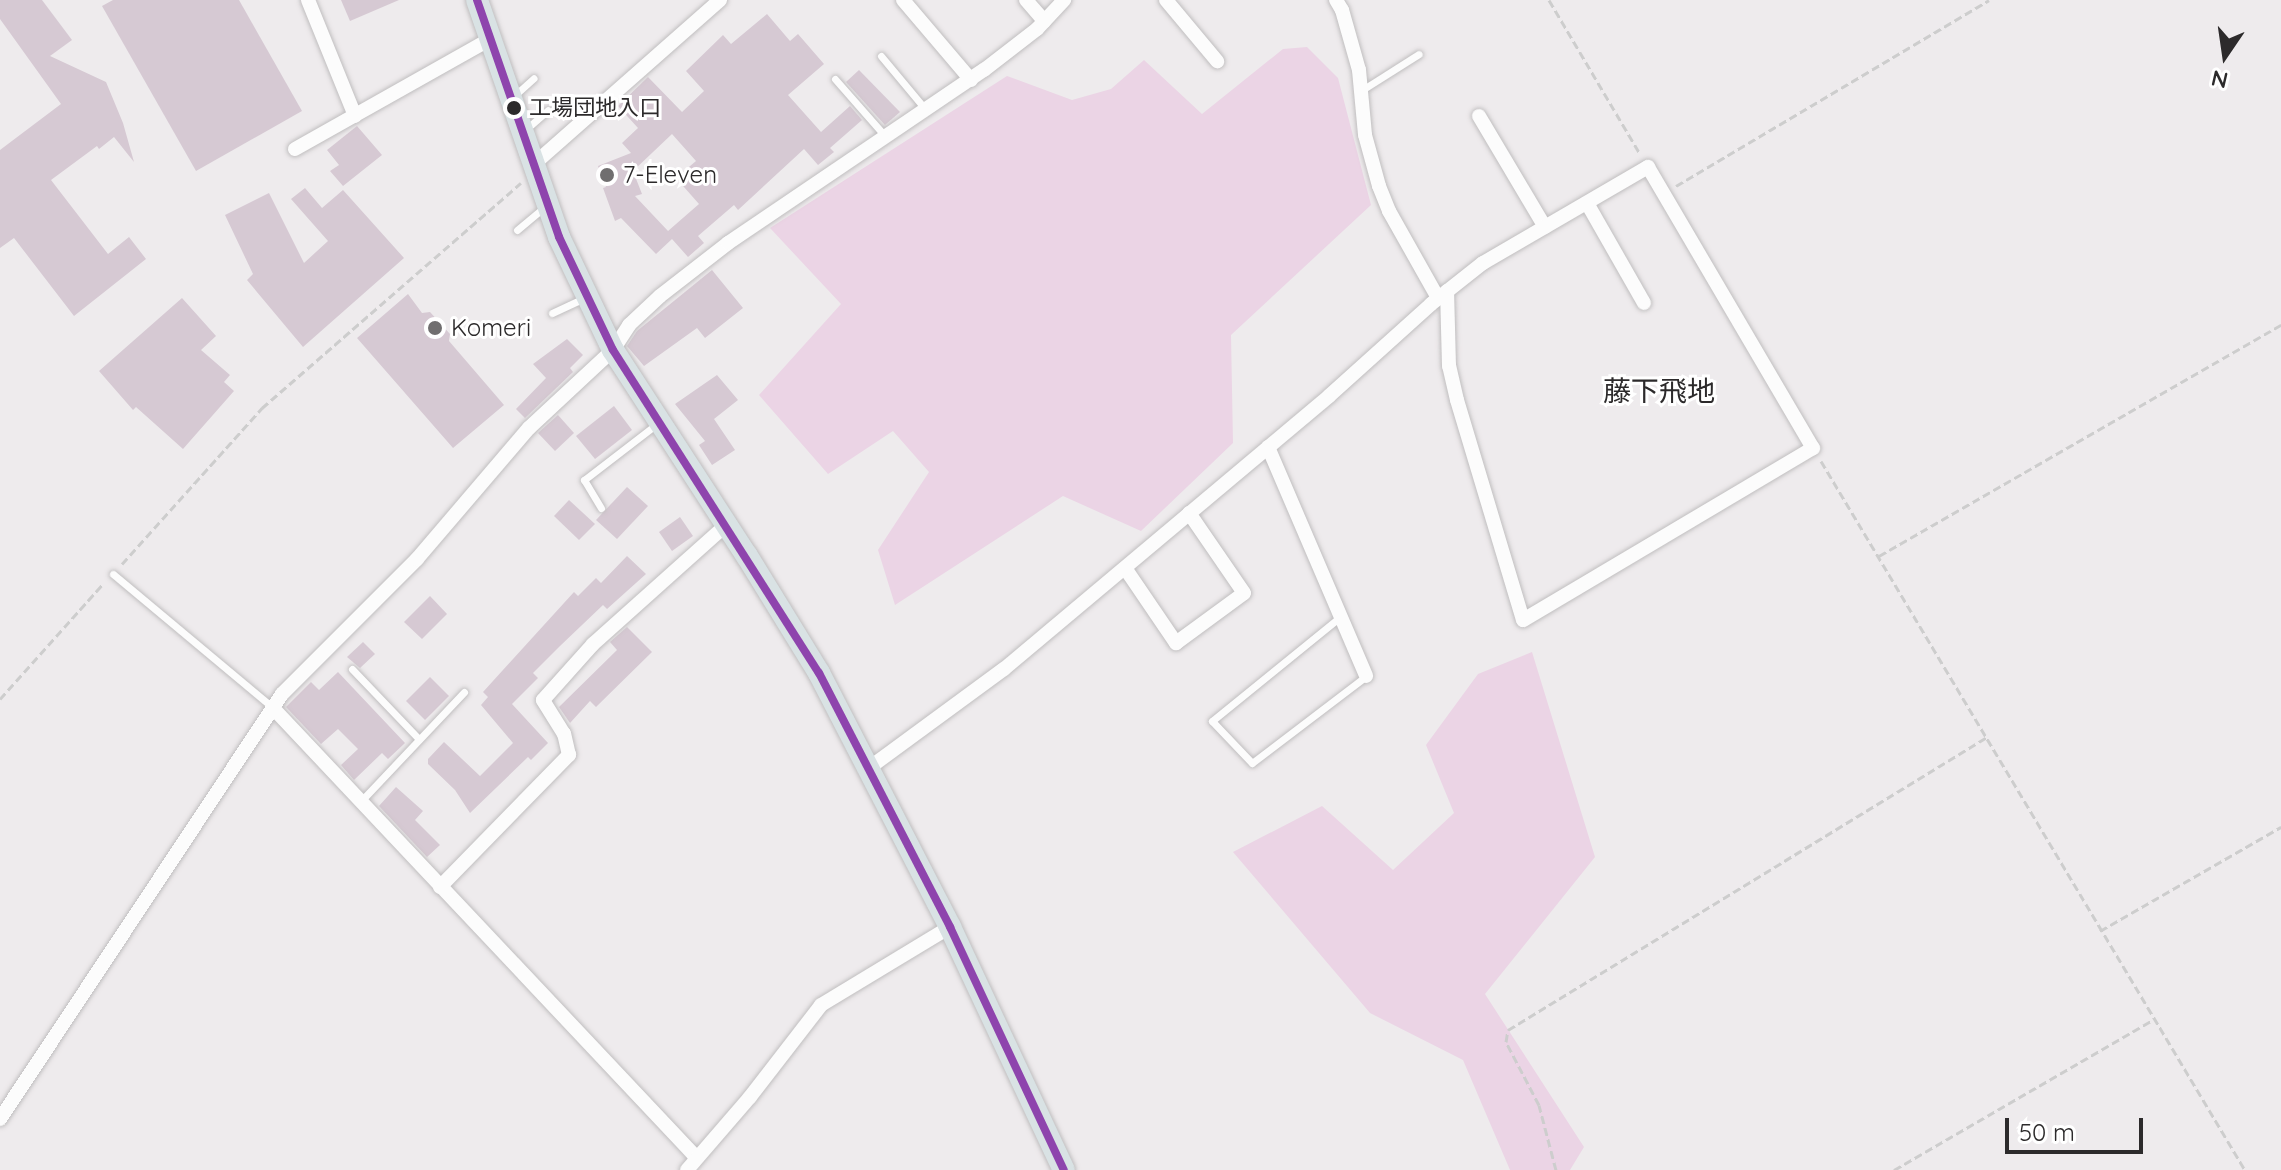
<!DOCTYPE html>
<meta charset="utf-8">
<style>
body{margin:0}
#map{position:relative;width:2281px;height:1170px;overflow:hidden;background:#eeebed;font-family:Quicksand,"Noto Sans JP",sans-serif}
div>[style]{position:absolute}
[style*='--x']{left:calc(var(--x)*1px);top:calc(var(--y)*1px);width:calc(var(--w)*1px);rotate:calc(var(--a)*1deg)}
.green>*{inset:0;background:#ebd4e5}
.building>*{inset:0;background:#d6c9d3}
.path>*{height:3px;margin-top:-1.5px;transform-origin:0;background:repeating-linear-gradient(90deg,#cdcdcd 0 8px,transparent 0 12px)}
.roads{filter:drop-shadow(0 0 2px #c0bebf) drop-shadow(0 0 2px #c0bebf)}
.lane>*{height:7px;margin:-3.5px;padding:0 3.5px;transform-origin:3.5px;border-radius:3.5px;background:#fcfcfc}
.street>*{height:14px;margin:-7px;padding:0 7px;transform-origin:7px;border-radius:7px;background:#fcfcfc}
.primary>*{height:22px;margin:-11px;padding:0 11px;transform-origin:11px;border-radius:11px;background:#d9e2e4}
.bus-1>*{height:8px;margin:-4px;padding:0 4px;transform-origin:4px;border-radius:4px;background:#8e44ad}
.dots>*{width:22px;height:22px;translate:-50% -50%;box-sizing:border-box;border:4px solid #fff;border-radius:50%}
span{translate:-50% -50%;white-space:nowrap;text-align:center;line-height:1.15;-webkit-text-stroke:6px #fff;paint-order:stroke}
.bus-label{font-size:22px;color:#2c2a2b}
.left{translate:0 -50%;text-align:left}
.poi-label{font-size:24px;color:#2c2a2b}
.quarter-label{font-size:28px;color:#2c2a2b}
.north{position:absolute;left:2185px;top:16px;width:80px;height:80px;-webkit-text-stroke:6px #fff;paint-order:stroke;rotate:193deg;font-size:22px;font-weight:700;line-height:32px;text-align:center;color:#2c2a2b}
.north::after{content:'';display:block;margin:auto;width:28px;height:36px;background:#2c2a2b;clip-path:polygon(50% 0,100% 100%,50% 72%,0 100%)}
.scale{position:absolute;left:2005px;top:1118px;width:138px;height:36px;box-sizing:border-box;border:4px solid #2c2a2b;border-top:0;padding-left:10px;font-size:24px;line-height:28px;white-space:nowrap;color:#2c2a2b;-webkit-text-stroke:6px #fff;paint-order:stroke}
</style>
<div id="map">
<div class="green">
<div style="clip-path:polygon(1307px 47px,1338px 78px,1371px 205px,1231px 335px,1233px 443px,1141px 531px,1063px 496px,895px 605px,878px 550px,929px 472px,893px 431px,828px 474px,759px 395px,841px 304px,770px 228px,1007px 76px,1072px 100px,1111px 89px,1144px 60px,1202px 114px,1283px 49px)"></div>
<div style="clip-path:polygon(1532px 652px,1595px 857px,1485px 994px,1584px 1147px,1570px 1170px,1510px 1170px,1463px 1060px,1370px 1013px,1233px 852px,1322px 806px,1393px 870px,1454px 813px,1426px 745px,1478px 674px)"></div>
</div>
<div class="building">
<div style="clip-path:polygon(0 0,42px 0,72px 40px,50px 56px,106px 82px,123px 123px,134px 162px,114px 137px,99px 149px,97px 146px,51px 180px,108px 254px,129px 237px,146px 259px,74px 316px,14px 238px,0 248px,0 150px,61px 104px,0 19px)"></div>
<div style="clip-path:polygon(113px 0,239px 0,302px 111px,196px 171px,102px 6px)"></div>
<div style="clip-path:polygon(341px 0,399px 0,350px 21px)"></div>
<div style="clip-path:polygon(evenodd,767px 14px,790px 41px,798px 34px,824px 64px,788px 95px,821px 132px,850px 106px,862px 120px,830px 148px,834px 152px,818px 165px,804px 149px,738px 210px,734px 205px,698px 236px,704px 243px,688px 257px,672px 239px,656px 254px,621px 218px,615px 221px,603px 188px,606px 187px,598px 166px,631px 153px,622px 143px,638px 128px,618px 106px,648px 77px,682px 112px,704px 91px,686px 71px,723px 35px,731px 44px,767px 14px,672px 134px,696px 161px,676px 178px,699px 204px,668px 231px,635px 196px,642px 194px,633px 171px,672px 134px)"></div>
<div style="clip-path:polygon(859px 70px,900px 112px,885px 125px,846px 82px)"></div>
<div style="clip-path:polygon(357px 126px,382px 155px,343px 186px,330px 171px,339px 165px,327px 150px)"></div>
<div style="clip-path:polygon(305px 188px,322px 208px,343px 190px,404px 258px,303px 347px,247px 280px,253px 274px,225px 215px,269px 193px,304px 263px,328px 241px,291px 199px)"></div>
<div style="clip-path:polygon(712px 270px,743px 308px,705px 338px,697px 328px,644px 366px,627px 346px,637px 331px)"></div>
<div style="clip-path:polygon(408px 294px,422px 313px,430px 312px,450px 334px,449px 341px,504px 405px,453px 448px,357px 338px)"></div>
<div style="clip-path:polygon(182px 298px,216px 336px,201px 350px,230px 375px,224px 382px,234px 391px,183px 449px,136px 407px,133px 410px,99px 371px)"></div>
<div style="clip-path:polygon(567px 339px,583px 355px,570px 368px,573px 372px,525px 418px,516px 409px,546px 378px,533px 364px)"></div>
<div style="clip-path:polygon(717px 375px,738px 400px,714px 419px,735px 450px,712px 465px,699px 445px,705px 441px,675px 404px)"></div>
<div style="clip-path:polygon(614px 406px,632px 430px,595px 459px,576px 436px)"></div>
<div style="clip-path:polygon(558px 415px,574px 433px,555px 451px,538px 433px)"></div>
<div style="clip-path:polygon(627px 487px,648px 506px,617px 539px,596px 520px)"></div>
<div style="clip-path:polygon(569px 500px,595px 524px,579px 540px,554px 516px)"></div>
<div style="clip-path:polygon(680px 517px,693px 536px,672px 551px,659px 532px)"></div>
<div style="clip-path:polygon(627px 556px,646px 574px,607px 609px,603px 605px,560px 646px,533px 673px,538px 678px,512px 704px,548px 743px,531px 760px,528px 757px,470px 813px,455px 790px,428px 764px,428px 759px,444px 742px,480px 776px,513px 743px,481px 705px,488px 697px,483px 692px,574px 592px,578px 596px,596px 578px,601px 583px)"></div>
<div style="clip-path:polygon(430px 596px,447px 614px,422px 639px,404px 622px)"></div>
<div style="clip-path:polygon(627px 627px,652px 652px,596px 707px,590px 701px,570px 723px,559px 707px,617px 650px,610px 642px)"></div>
<div style="clip-path:polygon(363px 642px,375px 654px,360px 668px,347px 657px)"></div>
<div style="clip-path:polygon(338px 672px,405px 743px,388px 759px,382px 753px,354px 780px,341px 765px,358px 749px,338px 729px,321px 744px,286px 707px,311px 682px,319px 690px)"></div>
<div style="clip-path:polygon(430px 677px,449px 696px,425px 720px,406px 701px)"></div>
<div style="clip-path:polygon(396px 787px,423px 811px,415px 820px,440px 845px,427px 857px,379px 806px)"></div>
</div>
<div class="path">
<div style="--x:1549;--y:0;--w:179;--a:59.4"></div>
<div style="--x:1676;--y:186;--w:364;--a:-30.7"></div>
<div style="--x:1821;--y:461;--w:826;--a:59.12"></div>
<div style="--x:1879;--y:556;--w:464;--a:-29.9"></div>
<div style="--x:122;--y:564;--w:210;--a:-48.1"></div>
<div style="--x:262;--y:408;--w:343;--a:-41"></div>
<div style="--x:0;--y:699;--w:154;--a:-48.2"></div>
<div style="--x:2100;--y:931;--w:209;--a:-29.9"></div>
<div style="--x:1556;--y:1170;--w:67;--a:-104.7"></div>
<div style="--x:1539;--y:1105;--w:71;--a:-117.6"></div>
<div style="--x:1506;--y:1042;--w:12;--a:-81"></div>
<div style="--x:1508;--y:1030;--w:562;--a:-31.45"></div>
<div style="--x:1894;--y:1170;--w:301;--a:-30.1"></div>
</div>
<div class="roads">
<div class="lane">
<div style="--x:881;--y:56;--w:70;--a:50.2"></div>
<div style="--x:835;--y:79;--w:77;--a:48.7"></div>
<div style="--x:1362;--y:90;--w:67;--a:-32.3"></div>
<div style="--x:515;--y:95;--w:25;--a:-42"></div>
<div style="--x:525;--y:130;--w:30;--a:-41"></div>
<div style="--x:517;--y:230;--w:38;--a:-40"></div>
<div style="--x:552;--y:313;--w:38;--a:-25"></div>
<div style="--x:601;--y:508;--w:33;--a:-121"></div>
<div style="--x:584;--y:480;--w:93;--a:-37.6"></div>
<div style="--x:113;--y:574;--w:209;--a:39.9"></div>
<div style="--x:1340;--y:617;--w:165;--a:140.9"></div>
<div style="--x:1212;--y:721;--w:58;--a:46.4"></div>
<div style="--x:1252;--y:763;--w:143;--a:-37.3"></div>
<div style="--x:352;--y:669;--w:97;--a:46.3"></div>
<div style="--x:361;--y:801;--w:150;--a:-46.6"></div>
</div>
<div class="street">
<div style="--x:308;--y:0;--w:125;--a:67.9"></div>
<div style="--x:903;--y:0;--w:105;--a:49.6"></div>
<div style="--x:1026;--y:0;--w:28;--a:49"></div>
<div style="--x:1166;--y:0;--w:80;--a:50.1"></div>
<div style="--x:1336;--y:0;--w:12;--a:59"></div>
<div style="--x:1342;--y:10;--w:62;--a:74.2"></div>
<div style="--x:1359;--y:70;--w:65;--a:84.7"></div>
<div style="--x:1365;--y:135;--w:53;--a:74.6"></div>
<div style="--x:1379;--y:186;--w:27;--a:68"></div>
<div style="--x:1389;--y:211;--w:100;--a:60.6"></div>
<div style="--x:1479;--y:116;--w:129;--a:59.3"></div>
<div style="--x:295;--y:149;--w:226;--a:-29.4"></div>
<div style="--x:534;--y:164;--w:248;--a:-41.4"></div>
<div style="--x:1587;--y:203;--w:115;--a:60.3"></div>
<div style="--x:1268;--y:447;--w:249;--a:66.8"></div>
<div style="--x:1125;--y:568;--w:91;--a:55.8"></div>
<div style="--x:1176;--y:643;--w:84;--a:-36.3"></div>
<div style="--x:1244;--y:593;--w:97;--a:-124.5"></div>
<div style="--x:273;--y:708;--w:617;--a:46.71"></div>
<div style="--x:869;--y:768;--w:167;--a:-36.3"></div>
<div style="--x:1004;--y:669;--w:424;--a:-40"></div>
<div style="--x:1329;--y:396;--w:137;--a:-42"></div>
<div style="--x:1431;--y:304;--w:66;--a:-38.3"></div>
<div style="--x:1483;--y:263;--w:191;--a:-30.2"></div>
<div style="--x:1648;--y:167;--w:326;--a:59.6"></div>
<div style="--x:1813;--y:448;--w:337;--a:149.3"></div>
<div style="--x:1523;--y:620;--w:230;--a:-106.7"></div>
<div style="--x:1457;--y:400;--w:35;--a:-103"></div>
<div style="--x:1449;--y:366;--w:75;--a:-91.5"></div>
<div style="--x:440;--y:887;--w:185;--a:-45.7"></div>
<div style="--x:569;--y:755;--w:22;--a:-103"></div>
<div style="--x:564;--y:734;--w:40;--a:-122"></div>
<div style="--x:543;--y:700;--w:75;--a:-48.2"></div>
<div style="--x:593;--y:644;--w:180;--a:-41.8"></div>
<div style="--x:0;--y:1119;--w:510;--a:-56.43"></div>
<div style="--x:282;--y:694;--w:191;--a:-45"></div>
<div style="--x:417;--y:559;--w:172;--a:-49.5"></div>
<div style="--x:529;--y:428;--w:115;--a:-42.9"></div>
<div style="--x:613;--y:350;--w:30;--a:-57"></div>
<div style="--x:629;--y:325;--w:42;--a:-43.1"></div>
<div style="--x:660;--y:296;--w:86;--a:-37.9"></div>
<div style="--x:728;--y:243;--w:309;--a:-34.1"></div>
<div style="--x:984;--y:70;--w:67;--a:-37.7"></div>
<div style="--x:1037;--y:29;--w:40;--a:-47"></div>
<div style="--x:687;--y:1170;--w:96;--a:-49.2"></div>
<div style="--x:750;--y:1097;--w:116;--a:-52.3"></div>
<div style="--x:821;--y:1005;--w:151;--a:-31.2"></div>
</div>
<div class="primary">
<div style="--x:477;--y:0;--w:251;--a:70.9"></div>
<div style="--x:559;--y:237;--w:125;--a:64.5"></div>
<div style="--x:613;--y:350;--w:246;--a:57"></div>
<div style="--x:747;--y:556;--w:137;--a:58.4"></div>
<div style="--x:819;--y:673;--w:286;--a:62.7"></div>
<div style="--x:950;--y:927;--w:268;--a:64.9"></div>
</div>
</div>
<div class="bus-1">
<div style="--x:477;--y:0;--w:251;--a:70.9"></div>
<div style="--x:559;--y:237;--w:125;--a:64.5"></div>
<div style="--x:613;--y:350;--w:383;--a:57.5"></div>
<div style="--x:819;--y:673;--w:286;--a:62.7"></div>
<div style="--x:950;--y:927;--w:268;--a:64.9"></div>
</div>
<div class="dots">
<div style="left:514px;top:108px;background:#2c2a2b"></div>
<div style="left:607px;top:175px;background:#706e6f"></div>
<div style="left:435px;top:328px;background:#706e6f"></div>
</div>
<div class="bus-label">
<span class="left" style="left:529px;top:108px">工場団地入口</span>
</div>
<div class="poi-label">
<span class="left" style="left:623px;top:175px">7-Eleven</span>
<span class="left" style="left:451px;top:328px">Komeri</span>
</div>
<div class="quarter-label">
<span style="left:1659px;top:391px">藤下飛地</span>
</div>
<div class="north">N</div>
<div class="scale">50 m</div>
</div>
